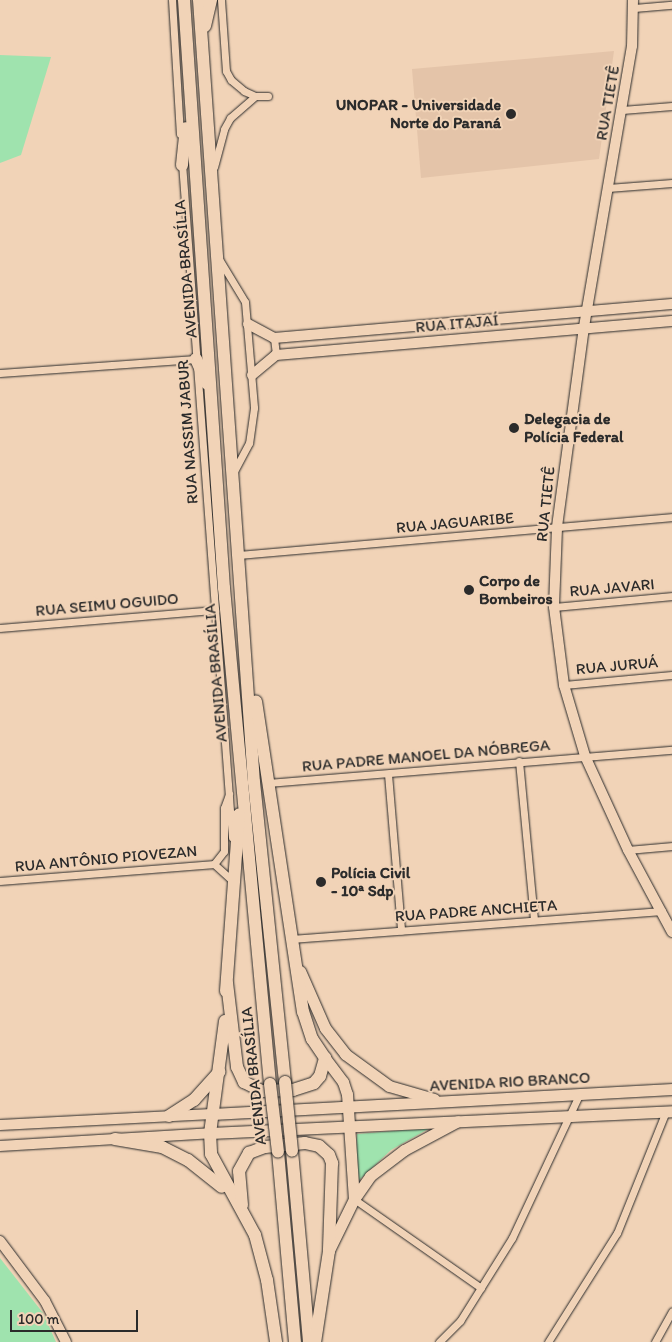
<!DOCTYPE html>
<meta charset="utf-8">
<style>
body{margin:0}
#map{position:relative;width:672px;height:1342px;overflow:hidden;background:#f1d3b7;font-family:Itim,sans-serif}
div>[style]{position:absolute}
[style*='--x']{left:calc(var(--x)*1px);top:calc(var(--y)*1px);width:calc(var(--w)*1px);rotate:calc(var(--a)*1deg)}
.built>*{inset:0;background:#e4c4a9}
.green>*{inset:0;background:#9fe3ae}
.roads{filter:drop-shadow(0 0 1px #2b2b2b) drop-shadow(0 0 1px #2b2b2b)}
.street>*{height:7px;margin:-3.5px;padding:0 3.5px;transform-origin:3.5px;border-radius:3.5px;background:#f1d3b7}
.secondary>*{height:10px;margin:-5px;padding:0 5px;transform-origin:5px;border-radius:5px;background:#f1d3b7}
.primary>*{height:11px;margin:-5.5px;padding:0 5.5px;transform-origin:5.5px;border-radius:5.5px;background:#f1d3b7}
.highway>*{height:12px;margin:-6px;padding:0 6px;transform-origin:6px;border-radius:6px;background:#f1d3b7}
.bridges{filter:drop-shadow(0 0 1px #2b2b2b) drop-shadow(0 0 1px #2b2b2b)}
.highway-bridge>*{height:12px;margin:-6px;padding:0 6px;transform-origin:6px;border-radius:6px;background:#f1d3b7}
.dots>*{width:14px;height:14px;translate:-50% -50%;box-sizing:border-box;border:2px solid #f1d3b7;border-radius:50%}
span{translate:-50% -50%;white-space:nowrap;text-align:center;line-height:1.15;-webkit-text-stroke:4px #f1d3b7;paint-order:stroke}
.street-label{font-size:16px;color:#2b2b2b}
.poi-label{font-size:16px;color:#2b2b2b;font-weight:700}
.right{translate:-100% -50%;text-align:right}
.left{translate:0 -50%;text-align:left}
.scale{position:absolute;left:10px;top:1310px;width:128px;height:22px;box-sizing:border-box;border:2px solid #2b2b2b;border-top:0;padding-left:6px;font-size:15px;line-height:18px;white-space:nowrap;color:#2b2b2b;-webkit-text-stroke:4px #f1d3b7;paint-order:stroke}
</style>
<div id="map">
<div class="built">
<div style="clip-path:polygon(614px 51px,599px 159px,421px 178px,412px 69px)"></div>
</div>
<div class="green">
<div style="clip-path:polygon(0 55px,51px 57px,21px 155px,0 163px)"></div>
<div style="clip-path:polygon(430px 1128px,391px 1150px,355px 1184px,357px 1134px)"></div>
<div style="clip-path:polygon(0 1258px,43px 1313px,56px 1342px,0 1342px)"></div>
</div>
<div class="roads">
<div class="street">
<div style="--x:172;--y:0;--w:134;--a:86.6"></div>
<div style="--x:221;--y:0;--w:71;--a:86"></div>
<div style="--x:226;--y:71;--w:10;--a:61"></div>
<div style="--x:231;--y:80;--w:17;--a:40"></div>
<div style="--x:244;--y:91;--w:12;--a:24"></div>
<div style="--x:255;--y:96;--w:13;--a:0"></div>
<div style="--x:634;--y:8;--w:38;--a:-5"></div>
<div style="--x:622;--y:110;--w:50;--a:-4.6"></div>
<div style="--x:182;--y:163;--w:676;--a:85.76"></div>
<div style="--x:214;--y:167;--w:39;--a:-75"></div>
<div style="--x:224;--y:129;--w:13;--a:-61"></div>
<div style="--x:230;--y:118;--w:33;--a:-41"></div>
<div style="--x:608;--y:188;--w:64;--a:-4.5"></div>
<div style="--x:219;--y:259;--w:50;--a:58.8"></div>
<div style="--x:245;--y:302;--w:106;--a:85.1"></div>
<div style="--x:254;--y:408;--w:35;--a:98"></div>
<div style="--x:249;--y:443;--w:32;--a:118"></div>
<div style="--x:274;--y:338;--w:17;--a:83"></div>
<div style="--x:0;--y:373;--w:196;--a:-4.1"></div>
<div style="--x:239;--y:555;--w:435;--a:-5"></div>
<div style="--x:554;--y:607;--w:119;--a:-5.3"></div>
<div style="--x:0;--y:628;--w:216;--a:-4.8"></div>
<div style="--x:564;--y:685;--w:108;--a:-5.3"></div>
<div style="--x:519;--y:761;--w:160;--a:84.6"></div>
<div style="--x:388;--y:774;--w:157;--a:85.2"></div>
<div style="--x:268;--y:783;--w:405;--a:-4.7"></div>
<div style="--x:628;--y:850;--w:44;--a:-5.2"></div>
<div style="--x:214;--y:864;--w:16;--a:-52"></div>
<div style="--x:224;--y:851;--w:43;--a:-90"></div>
<div style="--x:224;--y:808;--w:15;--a:-70"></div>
<div style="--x:214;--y:864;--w:24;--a:42"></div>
<div style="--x:0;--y:881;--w:215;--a:-4.5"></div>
<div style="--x:291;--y:939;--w:372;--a:-4.3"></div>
<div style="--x:354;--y:1199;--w:155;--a:35"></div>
<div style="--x:439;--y:1342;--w:30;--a:-45"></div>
<div style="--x:460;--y:1321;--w:98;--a:-57.9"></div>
<div style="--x:512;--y:1238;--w:158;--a:-64.9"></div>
<div style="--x:548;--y:1342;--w:129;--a:-57.7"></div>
<div style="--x:617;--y:1233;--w:131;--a:-68.1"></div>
<div style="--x:655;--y:1342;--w:35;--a:-61"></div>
</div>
<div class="secondary">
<div style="--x:633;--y:0;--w:46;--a:91.2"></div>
<div style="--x:632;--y:46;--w:285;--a:99.7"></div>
<div style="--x:584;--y:327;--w:203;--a:97.7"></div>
<div style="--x:557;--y:528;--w:79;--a:92.2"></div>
<div style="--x:554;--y:607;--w:79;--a:82.7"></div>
<div style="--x:564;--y:685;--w:74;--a:73.5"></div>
<div style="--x:585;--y:756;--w:103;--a:65.4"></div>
<div style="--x:628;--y:850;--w:93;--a:61.8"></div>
<div style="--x:248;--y:324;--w:30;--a:28"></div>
<div style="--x:274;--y:338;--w:399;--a:-4.9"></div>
<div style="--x:252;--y:375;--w:31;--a:-40"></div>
<div style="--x:276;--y:355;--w:397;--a:-4.9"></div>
<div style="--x:0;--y:1125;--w:212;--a:-3"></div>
<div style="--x:0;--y:1146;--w:210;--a:-3.5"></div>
<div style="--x:0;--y:1241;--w:75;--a:53.1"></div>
<div style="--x:45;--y:1301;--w:46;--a:62.9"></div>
</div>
<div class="primary">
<div style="--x:300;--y:971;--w:62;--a:66.3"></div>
<div style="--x:325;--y:1028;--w:33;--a:52"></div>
<div style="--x:345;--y:1054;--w:54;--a:36"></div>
<div style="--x:389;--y:1086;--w:47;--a:16.1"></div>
<div style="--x:325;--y:1058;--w:30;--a:53"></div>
<div style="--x:343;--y:1082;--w:13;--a:72"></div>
<div style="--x:347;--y:1094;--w:105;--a:86.2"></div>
<div style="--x:212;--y:1114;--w:461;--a:-3.1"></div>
<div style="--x:210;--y:1133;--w:463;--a:-2.7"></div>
<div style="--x:329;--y:1250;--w:57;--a:-63.9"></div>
<div style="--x:354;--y:1199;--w:28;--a:-55"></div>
<div style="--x:370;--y:1176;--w:43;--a:-37.4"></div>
<div style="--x:404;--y:1150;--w:61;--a:-28.2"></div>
</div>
<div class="highway">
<div style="--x:184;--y:0;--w:589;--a:86.11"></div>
<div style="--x:224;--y:588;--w:498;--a:84.7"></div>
<div style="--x:199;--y:0;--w:784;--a:85.98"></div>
<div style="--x:254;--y:782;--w:302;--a:84.1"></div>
<div style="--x:205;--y:26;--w:27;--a:-77"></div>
<div style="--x:182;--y:165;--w:37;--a:-84"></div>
<div style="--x:196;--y:359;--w:27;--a:66"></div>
<div style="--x:227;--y:983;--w:85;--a:83.2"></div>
<div style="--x:237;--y:1067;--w:17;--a:65"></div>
<div style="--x:244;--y:1082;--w:20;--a:27"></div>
<div style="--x:262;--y:1091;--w:31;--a:-2"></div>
<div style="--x:293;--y:1090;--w:22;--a:-18"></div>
<div style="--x:314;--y:1083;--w:9;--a:-49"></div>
<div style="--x:320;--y:1076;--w:19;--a:-74"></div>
<div style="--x:325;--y:1058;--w:23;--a:-124"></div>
<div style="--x:312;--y:1039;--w:28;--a:-108"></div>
<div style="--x:303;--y:1012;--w:314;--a:-98.6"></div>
<div style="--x:226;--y:991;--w:177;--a:-85.8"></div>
<div style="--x:225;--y:1021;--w:113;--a:97.6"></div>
<div style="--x:210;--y:1133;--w:21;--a:87"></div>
<div style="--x:211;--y:1154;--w:92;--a:61.5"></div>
<div style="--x:255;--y:1235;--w:47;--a:75.1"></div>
<div style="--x:267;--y:1280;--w:63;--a:81.7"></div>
<div style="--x:169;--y:1116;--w:30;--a:-33"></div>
<div style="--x:194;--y:1100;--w:38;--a:-48"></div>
<div style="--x:115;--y:1139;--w:48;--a:9.7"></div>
<div style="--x:162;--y:1147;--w:29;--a:27"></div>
<div style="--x:188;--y:1160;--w:43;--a:38.5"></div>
<div style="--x:292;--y:1151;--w:192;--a:84.9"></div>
<div style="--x:278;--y:1152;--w:191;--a:84.9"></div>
<div style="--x:242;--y:1205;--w:34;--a:-95"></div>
<div style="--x:239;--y:1171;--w:21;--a:-61"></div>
<div style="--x:249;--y:1153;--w:17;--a:-21"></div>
<div style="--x:265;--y:1147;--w:40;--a:-5.7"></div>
<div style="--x:305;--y:1143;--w:14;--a:12"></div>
<div style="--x:319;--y:1146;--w:13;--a:42"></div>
<div style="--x:329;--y:1155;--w:9;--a:69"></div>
<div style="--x:332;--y:1163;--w:88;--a:92"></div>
<div style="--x:329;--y:1251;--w:92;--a:98.7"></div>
</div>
</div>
<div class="bridges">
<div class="highway-bridge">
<div style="--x:285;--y:1082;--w:69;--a:84.2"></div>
<div style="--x:270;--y:1084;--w:68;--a:83.3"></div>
</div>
</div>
<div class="dots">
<div style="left:511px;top:114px;background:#2b2b2b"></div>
<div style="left:514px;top:428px;background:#2b2b2b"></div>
<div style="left:469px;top:590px;background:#2b2b2b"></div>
<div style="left:321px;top:882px;background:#2b2b2b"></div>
</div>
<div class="street-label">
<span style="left:608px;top:103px;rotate:-80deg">RUA TIETÊ</span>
<span style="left:186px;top:269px;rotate:-95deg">AVENIDA BRASÍLIA</span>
<span style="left:457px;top:324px;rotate:-5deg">RUA ITAJAÍ</span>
<span style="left:188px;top:432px;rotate:-94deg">RUA NASSIM JABUR</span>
<span style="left:546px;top:504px;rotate:-84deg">RUA TIETÊ</span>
<span style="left:455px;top:523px;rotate:-5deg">RUA JAGUARIBE</span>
<span style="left:612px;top:588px;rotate:-5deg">RUA JAVARI</span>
<span style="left:107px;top:605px;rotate:-5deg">RUA SEIMU OGUIDO</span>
<span style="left:617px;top:666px;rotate:-5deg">RUA JURUÁ</span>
<span style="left:216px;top:673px;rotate:-95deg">AVENIDA BRASÍLIA</span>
<span style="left:426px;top:756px;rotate:-5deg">RUA PADRE MANOEL DA NÓBREGA</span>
<span style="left:106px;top:859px;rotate:-5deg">RUA ANTÔNIO PIOVEZAN</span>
<span style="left:476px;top:911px;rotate:-4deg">RUA PADRE ANCHIETA</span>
<span style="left:254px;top:1076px;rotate:-96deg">AVENIDA BRASÍLIA</span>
<span style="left:510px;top:1082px;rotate:-3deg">AVENIDA RIO BRANCO</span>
</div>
<div class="poi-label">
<span class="right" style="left:501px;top:114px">UNOPAR - Universidade<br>Norte do Paraná</span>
<span class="left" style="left:524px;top:428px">Delegacia de<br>Polícia Federal</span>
<span class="left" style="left:479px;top:590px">Corpo de<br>Bombeiros</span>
<span class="left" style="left:331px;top:882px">Polícia Civil<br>- 10ª Sdp</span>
</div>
<div class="scale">100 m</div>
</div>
